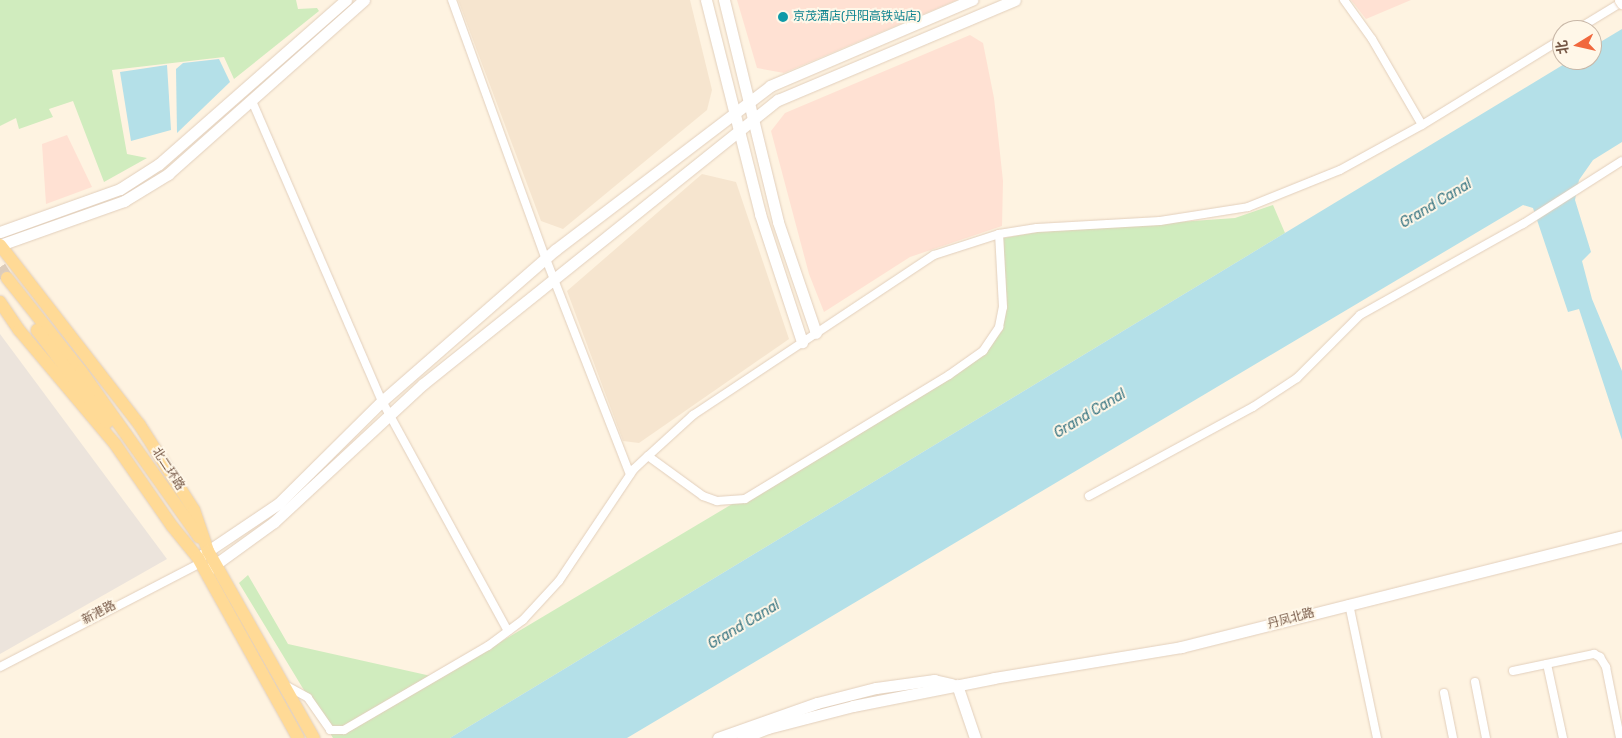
<!DOCTYPE html>
<meta charset="utf-8">
<style>
body{margin:0}
#map{position:relative;width:1622px;height:738px;overflow:hidden;background:#fef3e1;font-family:Rubik,"Noto Sans SC",sans-serif}
div>[style]{position:absolute}
[style*='--x']{left:calc(var(--x)*1px);top:calc(var(--y)*1px);width:calc(var(--w)*1px);rotate:calc(var(--a)*1deg)}
.residential>*{inset:0;background:#f6e5cf}
.commercial>*{inset:0;background:#ffe1d3}
.industrial>*{inset:0;background:#ece4dc}
.green>*{inset:0;background:#d0ecbe}
.water>*{inset:0;background:#b4e0e8}
.primary-tunnel>*{height:12px;margin-top:-6px;transform-origin:0;background:repeating-linear-gradient(90deg,#dcccba 0 12px,transparent 0 18px)}
.roads{filter:drop-shadow(0 0 1px #e2cfbc) drop-shadow(0 0 1px #e2cfbc)}
.street>*{height:8px;margin:-4px;padding:0 4px;transform-origin:4px;border-radius:4px;background:#fff}
.secondary>*{height:11px;margin:-5.5px;padding:0 5.5px;transform-origin:5.5px;border-radius:5.5px;background:#fff}
.primary>*{height:12px;margin:-6px;padding:0 6px;transform-origin:6px;border-radius:6px;background:#ffda96}
.bridges{filter:drop-shadow(0 0 1px #ead2bb) drop-shadow(0 0 1px #ead2bb)}
.secondary-bridge>*{height:11px;margin:-5.5px;padding:0 5.5px;transform-origin:5.5px;border-radius:5.5px;background:#fff}
.dots>*{width:14px;height:14px;translate:-50% -50%;box-sizing:border-box;border:2px solid #fff7e8;border-radius:50%}
span{translate:-50% -50%;white-space:nowrap;text-align:center;line-height:1.15;-webkit-text-stroke:4px #fff7e8;paint-order:stroke}
.culture-label{font-size:12px;color:#0d838f}
.left{translate:0 -50%;text-align:left}
.street-label{font-size:12px;color:#765846}
.water-label{font-size:14px;color:#3b7784;font-style:italic}
.north{position:absolute;left:1552px;top:20px;width:50px;height:50px;box-sizing:border-box;background:#fff7e8;border:1px solid #c8b7a7;border-radius:50%;rotate:261deg;font-size:14px;font-weight:700;line-height:20px;text-align:center;color:#765846}
.north::after{content:'';display:block;margin:auto;width:18px;height:22px;background:#f1683d;clip-path:polygon(50% 0,100% 100%,50% 72%,0 100%)}
</style>
<div id="map">
<div class="residential">
<div style="clip-path:polygon(458px 0,690px 0,712px 90px,707px 110px,563px 229px,541px 221px)"></div>
<div style="clip-path:polygon(702px 174px,736px 182px,789px 339px,639px 443px,623px 441px,567px 291px)"></div>
</div>
<div class="commercial">
<div style="clip-path:polygon(737px 0,957px 0,784px 73px,757px 68px)"></div>
<div style="clip-path:polygon(1351px 0,1411px 0,1366px 19px)"></div>
<div style="clip-path:polygon(970px 35px,983px 43px,994px 98px,1003px 181px,1002px 226px,910px 257px,824px 312px,809px 274px,771px 131px,785px 113px)"></div>
<div style="clip-path:polygon(67px 135px,92px 187px,46px 204px,42px 144px)"></div>
</div>
<div class="industrial">
<div style="clip-path:polygon(0 334px,167px 559px,0 654px)"></div>
</div>
<div class="green">
<div style="clip-path:polygon(0 0,296px 0,298px 9px,317px 8px,319px 11px,234px 79px,224px 57px,112px 70px,127px 154px,147px 158px,104px 182px,73px 101px,49px 109px,53px 117px,19px 129px,16px 118px,0 126px)"></div>
<div style="clip-path:polygon(1273px 205px,1285px 233px,450px 738px,333px 738px,239px 583px,248px 575px,288px 644px,440px 678px,979px 357px,1002px 331px,1007px 307px,1003px 238px,1038px 232px,1235px 218px)"></div>
</div>
<div class="water">
<div style="clip-path:polygon(1622px 29px,1622px 142px,1593px 160px,1579px 180px,1575px 200px,1591px 252px,1582px 261px,1592px 299px,1622px 371px,1622px 440px,1579px 309px,1568px 312px,1533px 208px,1523px 205px,627px 738px,450px 738px,1571px 60px,1592px 60px,1592px 47px)"></div>
<div style="clip-path:polygon(219px 59px,230px 82px,177px 133px,176px 69px,183px 63px)"></div>
<div style="clip-path:polygon(167px 65px,171px 130px,131px 141px,120px 72px)"></div>
</div>
<div class="primary-tunnel">
<div style="--x:0;--y:267;--w:13;--a:58"></div>
</div>
<div class="roads">
<div class="street">
<div style="--x:452;--y:0;--w:276;--a:70.1"></div>
<div style="--x:546;--y:259;--w:231;--a:68.7"></div>
<div style="--x:1344;--y:0;--w:48;--a:54.3"></div>
<div style="--x:1372;--y:39;--w:99;--a:59.8"></div>
<div style="--x:1576;--y:30;--w:54;--a:-31.3"></div>
<div style="--x:252;--y:101;--w:327;--a:66.6"></div>
<div style="--x:382;--y:401;--w:262;--a:61.3"></div>
<div style="--x:648;--y:456;--w:61;--a:-42.3"></div>
<div style="--x:693;--y:415;--w:289;--a:-33.6"></div>
<div style="--x:934;--y:255;--w:68;--a:-17.9"></div>
<div style="--x:1089;--y:496;--w:187;--a:-28.5"></div>
<div style="--x:1253;--y:407;--w:53;--a:-33.4"></div>
<div style="--x:1297;--y:378;--w:89;--a:-45"></div>
<div style="--x:1360;--y:315;--w:187;--a:-29.2"></div>
<div style="--x:1523;--y:224;--w:117;--a:-32.5"></div>
<div style="--x:1349;--y:604;--w:137;--a:78.2"></div>
<div style="--x:1547;--y:664;--w:76;--a:77.8"></div>
<div style="--x:0;--y:667;--w:226;--a:-27.4"></div>
<div style="--x:1513;--y:671;--w:83;--a:-11.9"></div>
<div style="--x:1594;--y:654;--w:7;--a:27"></div>
<div style="--x:1600;--y:657;--w:12;--a:59"></div>
<div style="--x:1606;--y:667;--w:72;--a:78.8"></div>
<div style="--x:1475;--y:682;--w:57;--a:78.9"></div>
<div style="--x:285;--y:685;--w:26;--a:29"></div>
<div style="--x:308;--y:698;--w:39;--a:55"></div>
<div style="--x:330;--y:730;--w:14;--a:0"></div>
<div style="--x:344;--y:730;--w:167;--a:-30.3"></div>
<div style="--x:488;--y:646;--w:44;--a:-36.6"></div>
<div style="--x:523;--y:620;--w:53;--a:-47.3"></div>
<div style="--x:559;--y:581;--w:135;--a:-56.2"></div>
<div style="--x:634;--y:469;--w:19;--a:-43"></div>
<div style="--x:648;--y:456;--w:68;--a:36"></div>
<div style="--x:703;--y:496;--w:15;--a:20"></div>
<div style="--x:717;--y:501;--w:28;--a:-4"></div>
<div style="--x:745;--y:499;--w:239;--a:-31.3"></div>
<div style="--x:949;--y:375;--w:42;--a:-35.2"></div>
<div style="--x:983;--y:351;--w:29;--a:-56"></div>
<div style="--x:999;--y:327;--w:20;--a:-79"></div>
<div style="--x:1003;--y:307;--w:73;--a:-93.1"></div>
<div style="--x:999;--y:234;--w:38;--a:-9"></div>
<div style="--x:1037;--y:228;--w:123;--a:-3.3"></div>
<div style="--x:1160;--y:221;--w:89;--a:-9"></div>
<div style="--x:1248;--y:207;--w:99;--a:-21.9"></div>
<div style="--x:1340;--y:170;--w:94;--a:-28.8"></div>
<div style="--x:1422;--y:125;--w:164;--a:-31.6"></div>
<div style="--x:1444;--y:693;--w:46;--a:78.7"></div>
</div>
<div class="secondary">
<div style="--x:706;--y:0;--w:221;--a:75.8"></div>
<div style="--x:760;--y:214;--w:135;--a:71.8"></div>
<div style="--x:724;--y:0;--w:228;--a:76.3"></div>
<div style="--x:778;--y:222;--w:117;--a:71.1"></div>
<div style="--x:0;--y:232;--w:127;--a:-19.7"></div>
<div style="--x:120;--y:189;--w:46;--a:-32.7"></div>
<div style="--x:159;--y:164;--w:249;--a:-41.3"></div>
<div style="--x:0;--y:245;--w:132;--a:-19.5"></div>
<div style="--x:124;--y:201;--w:52;--a:-31.5"></div>
<div style="--x:168;--y:174;--w:262;--a:-41.6"></div>
<div style="--x:202;--y:555;--w:92;--a:-33.9"></div>
<div style="--x:278;--y:504;--w:146;--a:-44.7"></div>
<div style="--x:382;--y:401;--w:230;--a:-41.1"></div>
<div style="--x:555;--y:250;--w:270;--a:-37.3"></div>
<div style="--x:770;--y:86;--w:220;--a:-23.1"></div>
<div style="--x:209;--y:569;--w:80;--a:-35.9"></div>
<div style="--x:274;--y:522;--w:203;--a:-42.8"></div>
<div style="--x:423;--y:384;--w:455;--a:-38.7"></div>
<div style="--x:778;--y:100;--w:257;--a:-22.9"></div>
<div style="--x:957;--y:685;--w:56;--a:71.2"></div>
<div style="--x:718;--y:738;--w:105;--a:-19.5"></div>
<div style="--x:817;--y:703;--w:61;--a:-14.3"></div>
<div style="--x:876;--y:688;--w:59;--a:-7.9"></div>
<div style="--x:934;--y:680;--w:18;--a:13"></div>
<div style="--x:742;--y:738;--w:28;--a:-21"></div>
<div style="--x:768;--y:728;--w:88;--a:-14.5"></div>
<div style="--x:853;--y:706;--w:144;--a:-11.2"></div>
<div style="--x:994;--y:678;--w:190;--a:-9.4"></div>
<div style="--x:1181;--y:647;--w:455;--a:-14.1"></div>
</div>
<div class="primary">
<div style="--x:0;--y:245;--w:227;--a:52.2"></div>
<div style="--x:139;--y:424;--w:102;--a:57.4"></div>
<div style="--x:194;--y:510;--w:43;--a:71.1"></div>
<div style="--x:208;--y:551;--w:215;--a:60.5"></div>
<div style="--x:7;--y:278;--w:119;--a:51.5"></div>
<div style="--x:81;--y:371;--w:204;--a:54.6"></div>
<div style="--x:0;--y:302;--w:34;--a:56"></div>
<div style="--x:19;--y:330;--w:149;--a:49.9"></div>
<div style="--x:115;--y:444;--w:100;--a:55.2"></div>
<div style="--x:172;--y:526;--w:41;--a:50.9"></div>
<div style="--x:198;--y:558;--w:206;--a:60.9"></div>
<div style="--x:37;--y:330;--w:116;--a:52.7"></div>
</div>
</div>
<div class="bridges">
<div class="secondary-bridge">
<div style="--x:1620;--y:0;--w:4;--a:56"></div>
</div>
</div>
<div class="dots">
<div style="left:783px;top:17px;background:#0f9aa8"></div>
</div>
<div class="culture-label">
<span class="left" style="left:793px;top:17px">京茂酒店(丹阳高铁站店)</span>
</div>
<div class="street-label">
<span style="left:168px;top:469px;rotate:57deg">北二环路</span>
<span style="left:99px;top:613px;rotate:-27deg">新港路</span>
<span style="left:1291px;top:619px;rotate:-15deg">丹凤北路</span>
</div>
<div class="water-label">
<span style="left:1436px;top:204px;rotate:-31deg">Grand Canal</span>
<span style="left:1090px;top:414px;rotate:-31deg">Grand Canal</span>
<span style="left:744px;top:625px;rotate:-31deg">Grand Canal</span>
</div>
<div class="north">北</div>
</div>
